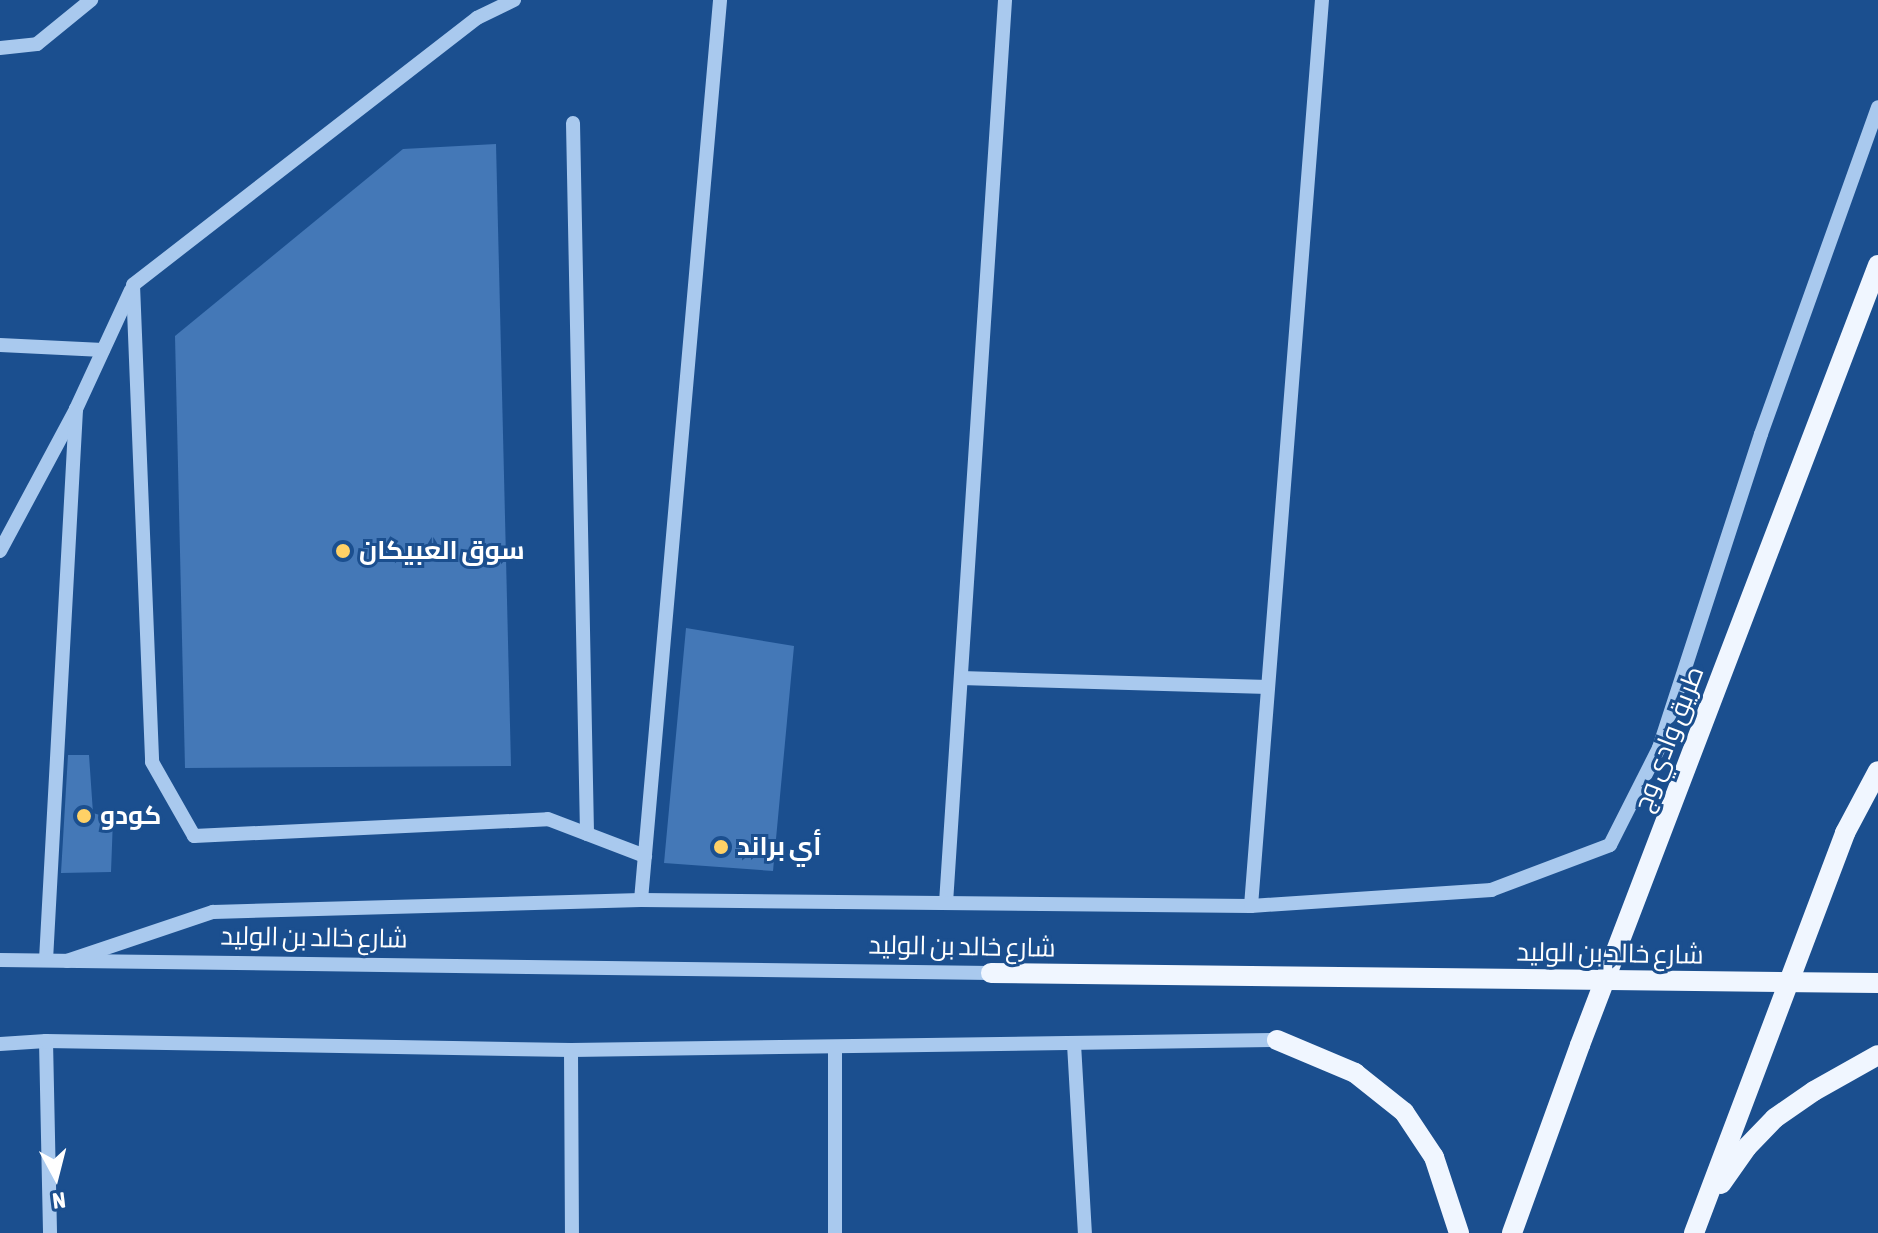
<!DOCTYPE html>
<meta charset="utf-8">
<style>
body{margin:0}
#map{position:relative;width:1878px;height:1233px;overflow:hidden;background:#1b4f8f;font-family:"Asap Condensed",Cairo,sans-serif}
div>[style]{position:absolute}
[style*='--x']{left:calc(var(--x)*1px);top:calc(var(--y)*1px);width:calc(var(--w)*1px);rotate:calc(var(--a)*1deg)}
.building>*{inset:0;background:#4478b7}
.minor>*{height:14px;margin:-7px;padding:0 7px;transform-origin:7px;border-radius:7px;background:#a9c9ee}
.major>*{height:20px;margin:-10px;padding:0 10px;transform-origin:10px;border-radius:10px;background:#f0f6ff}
.major-bridge>*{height:20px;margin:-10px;padding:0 10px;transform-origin:10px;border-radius:10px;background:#f0f6ff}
.dots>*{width:22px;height:22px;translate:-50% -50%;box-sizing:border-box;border:4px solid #1b4f8f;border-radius:50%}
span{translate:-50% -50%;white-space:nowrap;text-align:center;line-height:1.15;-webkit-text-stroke:6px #1b4f8f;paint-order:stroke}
.poi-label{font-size:26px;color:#fff;font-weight:700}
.left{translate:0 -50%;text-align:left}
.street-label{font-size:26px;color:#fff}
.north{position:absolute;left:16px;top:1137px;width:80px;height:80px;-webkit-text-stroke:6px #1b4f8f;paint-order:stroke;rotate:173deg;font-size:22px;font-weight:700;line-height:32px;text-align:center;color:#fff}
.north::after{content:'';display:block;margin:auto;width:28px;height:36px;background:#fff;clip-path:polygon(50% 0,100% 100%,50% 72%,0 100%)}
</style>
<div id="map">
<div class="building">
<div style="clip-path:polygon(496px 144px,511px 766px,185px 768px,175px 336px,403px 149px)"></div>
<div style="clip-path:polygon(686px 628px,794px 646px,773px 871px,664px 863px)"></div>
<div style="clip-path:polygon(68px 755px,89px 755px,93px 813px,113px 819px,111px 872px,61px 873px)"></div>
</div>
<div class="minor">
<div style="--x:514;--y:0;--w:41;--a:154.1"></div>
<div style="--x:477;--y:18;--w:435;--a:142.2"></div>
<div style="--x:133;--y:285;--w:477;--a:87.7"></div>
<div style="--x:152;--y:762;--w:85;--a:60.4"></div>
<div style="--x:194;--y:836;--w:354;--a:-2.7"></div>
<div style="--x:548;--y:819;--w:104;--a:20.9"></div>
<div style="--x:0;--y:48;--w:37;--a:-6"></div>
<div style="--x:37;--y:44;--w:70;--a:-39.2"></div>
<div style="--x:573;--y:123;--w:711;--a:88.87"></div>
<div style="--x:0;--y:345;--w:103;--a:2.8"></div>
<div style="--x:0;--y:551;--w:161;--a:-61.8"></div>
<div style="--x:76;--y:409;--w:131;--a:-65.2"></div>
<div style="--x:961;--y:678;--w:307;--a:1.7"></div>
<div style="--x:641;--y:900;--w:903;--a:-84.98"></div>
<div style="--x:946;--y:903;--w:905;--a:-86.26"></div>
<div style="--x:1251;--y:906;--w:909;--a:-85.52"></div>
<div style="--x:0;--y:960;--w:991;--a:0.75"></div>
<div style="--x:46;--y:960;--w:552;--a:-86.88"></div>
<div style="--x:67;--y:961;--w:154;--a:-18.6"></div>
<div style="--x:213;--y:912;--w:428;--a:-1.6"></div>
<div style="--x:641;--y:900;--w:610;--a:0.56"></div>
<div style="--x:1251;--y:906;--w:241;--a:-3.8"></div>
<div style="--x:1491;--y:890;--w:127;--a:-20.7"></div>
<div style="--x:1610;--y:845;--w:109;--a:-63.2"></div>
<div style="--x:1659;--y:748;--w:330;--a:-72"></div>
<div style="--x:1761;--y:434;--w:347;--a:-70.3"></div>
<div style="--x:46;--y:1041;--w:192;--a:88.8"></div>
<div style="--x:0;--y:1044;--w:46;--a:-3.7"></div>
<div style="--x:46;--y:1041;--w:525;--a:0.98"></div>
<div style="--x:571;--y:1050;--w:706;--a:-0.81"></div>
<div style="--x:1074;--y:1044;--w:189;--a:86.7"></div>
<div style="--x:835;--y:1049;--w:184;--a:90"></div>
<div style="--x:571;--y:1050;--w:183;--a:89.7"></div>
</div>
<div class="major">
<div style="--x:1277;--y:1040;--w:85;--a:22.9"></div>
<div style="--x:1355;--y:1073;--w:63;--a:38.5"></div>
<div style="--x:1404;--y:1112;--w:54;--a:56.3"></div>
<div style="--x:1434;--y:1157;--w:80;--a:71.8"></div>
<div style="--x:1721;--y:1184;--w:45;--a:-54.9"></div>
<div style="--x:1747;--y:1147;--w:40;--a:-46"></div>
<div style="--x:1775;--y:1118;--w:47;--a:-34.7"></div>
<div style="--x:1814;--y:1091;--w:73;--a:-29.4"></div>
<div style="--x:1512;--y:1233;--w:200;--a:-70.1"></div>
<div style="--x:1580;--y:1045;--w:835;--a:-69.09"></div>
<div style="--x:1694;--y:1233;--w:428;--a:-69.3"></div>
<div style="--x:1845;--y:833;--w:70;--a:-62"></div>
</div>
<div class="major-bridge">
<div style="--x:991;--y:973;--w:887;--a:0.65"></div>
</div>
<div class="dots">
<div style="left:343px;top:551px;background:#ffd166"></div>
<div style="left:84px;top:816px;background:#ffd166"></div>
<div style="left:721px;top:847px;background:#ffd166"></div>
</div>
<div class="poi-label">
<span class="left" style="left:359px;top:551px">سوق العبيكان</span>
<span class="left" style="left:100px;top:816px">كودو</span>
<span class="left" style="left:737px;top:847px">أي براند</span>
</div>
<div class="street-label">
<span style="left:1669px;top:739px;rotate:-69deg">طريق وادي وج</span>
<span style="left:314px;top:938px;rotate:1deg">شارع خالد بن الوليد</span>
<span style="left:962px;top:947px;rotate:1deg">شارع خالد بن الوليد</span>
<span style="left:1610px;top:954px;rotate:1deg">شارع خالد بن الوليد</span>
</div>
<div class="north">N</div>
</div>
